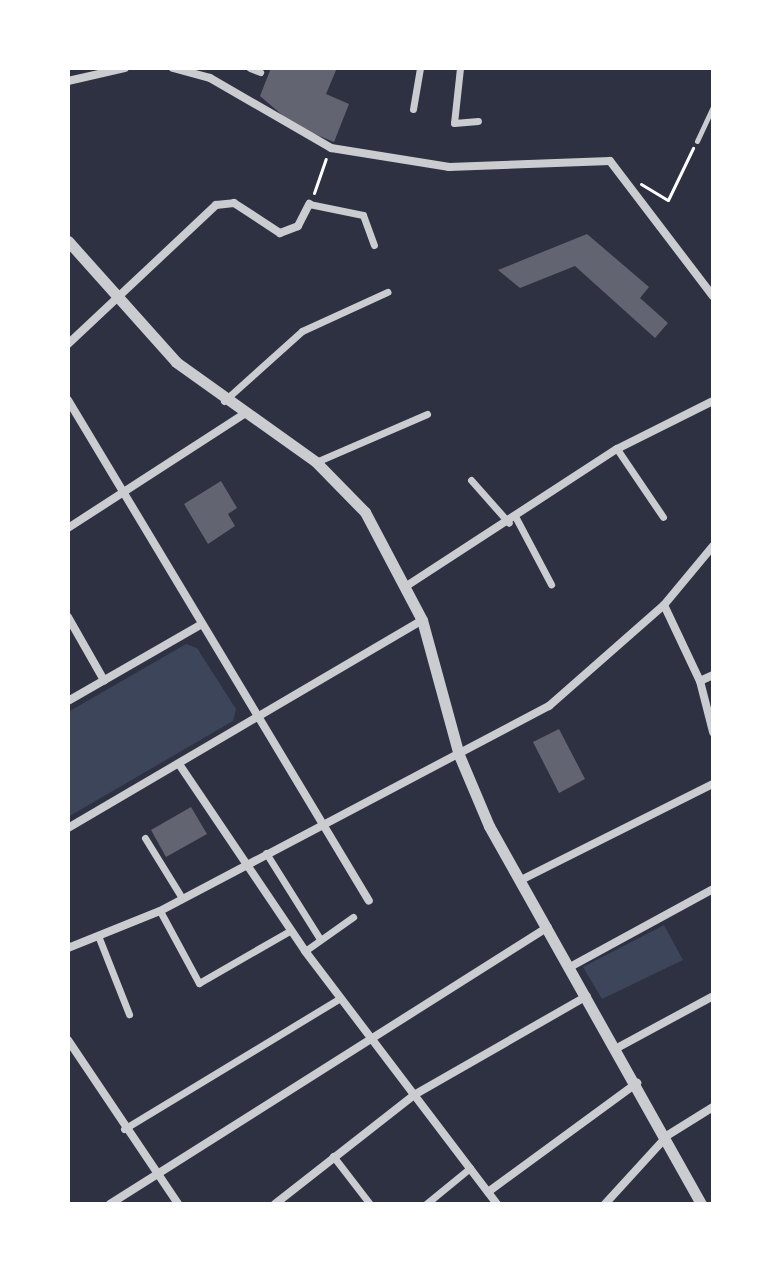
<!DOCTYPE html>
<style>
body{margin:0}
#map{position:relative;width:781px;height:1272px;overflow:hidden;background:#2d3142;font-family:Barlow,sans-serif}
div>[style]{position:absolute}
[style*='--x']{left:calc(var(--x)*1px);top:calc(var(--y)*1px);width:calc(var(--w)*1px);rotate:calc(var(--a)*1deg)}
.green>*{inset:0;background:#3c4559}
.building>*{inset:0;background:#626471}
.path>*{height:3px;margin:-1.5px;padding:0 1.5px;transform-origin:1.5px;border-radius:1.5px;background:#fff}
.service>*{height:5px;margin:-2.5px;padding:0 2.5px;transform-origin:2.5px;border-radius:2.5px;background:#caccd0}
.pedestrian>*{height:7px;margin:-3.5px;padding:0 3.5px;transform-origin:3.5px;border-radius:3.5px;background:#caccd0}
.minor>*{height:8px;margin:-4px;padding:0 4px;transform-origin:4px;border-radius:4px;background:#caccd0}
.tertiary>*{height:11px;margin:-5.5px;padding:0 5.5px;transform-origin:5.5px;border-radius:5.5px;background:#caccd0}
span{translate:-50% -50%;white-space:nowrap;text-align:center;line-height:1.15;-webkit-text-stroke:8px #fff;paint-order:stroke}
.frame{position:absolute;inset:0;border:70px solid #fff;pointer-events:none}
</style>
<div id="map">
<div class="green">
<div style="clip-path:polygon(186px 644px,197px 648px,236px 709px,233px 721px,68px 817px,68px 712px)"></div>
<div style="clip-path:polygon(664px 925px,683px 960px,602px 999px,583px 967px)"></div>
</div>
<div class="building">
<div style="clip-path:polygon(271px 68px,337px 68px,326px 94px,349px 104px,334px 142px,295px 126px,260px 96px)"></div>
<div style="clip-path:polygon(587px 234px,649px 287px,640px 298px,668px 323px,655px 338px,575px 266px,520px 288px,498px 270px)"></div>
<div style="clip-path:polygon(221px 481px,237px 508px,228px 514px,235px 526px,208px 544px,184px 504px)"></div>
<div style="clip-path:polygon(559px 729px,585px 779px,559px 793px,533px 742px)"></div>
<div style="clip-path:polygon(191px 807px,207px 834px,166px 857px,151px 830px)"></div>
</div>
<div class="path">
<div style="--x:641;--y:184;--w:31;--a:31"></div>
<div style="--x:668;--y:200;--w:58;--a:-64.3"></div>
<div style="--x:314;--y:193;--w:36;--a:-71"></div>
</div>
<div class="service">
<div style="--x:697;--y:141;--w:38;--a:-65"></div>
</div>
<div class="pedestrian">
<div style="--x:250;--y:68;--w:11;--a:22"></div>
<div style="--x:460;--y:68;--w:55;--a:96.2"></div>
<div style="--x:454;--y:123;--w:24;--a:-5"></div>
<div style="--x:413;--y:109;--w:42;--a:-80.3"></div>
<div style="--x:309;--y:204;--w:55;--a:11.5"></div>
<div style="--x:363;--y:215;--w:32;--a:70"></div>
<div style="--x:224;--y:401;--w:105;--a:-41.9"></div>
<div style="--x:302;--y:331;--w:94;--a:-24.6"></div>
<div style="--x:617;--y:449;--w:82;--a:55.9"></div>
<div style="--x:316;--y:462;--w:121;--a:-23.4"></div>
<div style="--x:471;--y:480;--w:57;--a:48.5"></div>
<div style="--x:516;--y:518;--w:75;--a:62.1"></div>
<div style="--x:145;--y:838;--w:70;--a:58.3"></div>
<div style="--x:266;--y:853;--w:102;--a:57.9"></div>
<div style="--x:160;--y:911;--w:82;--a:61.6"></div>
<div style="--x:199;--y:983;--w:106;--a:-29.9"></div>
<div style="--x:99;--y:938;--w:82;--a:68.5"></div>
<div style="--x:305;--y:951;--w:59;--a:-35.3"></div>
<div style="--x:124;--y:1129;--w:251;--a:-31.2"></div>
<div style="--x:333;--y:1156;--w:61;--a:52.4"></div>
<div style="--x:426;--y:1204;--w:57;--a:-39.3"></div>
</div>
<div class="minor">
<div style="--x:173;--y:68;--w:38;--a:15"></div>
<div style="--x:210;--y:78;--w:140;--a:30"></div>
<div style="--x:331;--y:148;--w:120;--a:9.1"></div>
<div style="--x:449;--y:167;--w:161;--a:-2.1"></div>
<div style="--x:610;--y:161;--w:170;--a:52.7"></div>
<div style="--x:68;--y:81;--w:58;--a:-12.8"></div>
<div style="--x:68;--y:344;--w:203;--a:-43.2"></div>
<div style="--x:216;--y:205;--w:18;--a:-6"></div>
<div style="--x:234;--y:203;--w:55;--a:33.1"></div>
<div style="--x:280;--y:233;--w:19;--a:-21"></div>
<div style="--x:298;--y:226;--w:25;--a:-63"></div>
<div style="--x:68;--y:400;--w:584;--a:59"></div>
<div style="--x:68;--y:528;--w:210;--a:-32.9"></div>
<div style="--x:408;--y:585;--w:249;--a:-33.1"></div>
<div style="--x:617;--y:449;--w:107;--a:-26.6"></div>
<div style="--x:664;--y:605;--w:84;--a:64.7"></div>
<div style="--x:700;--y:681;--w:53;--a:75.7"></div>
<div style="--x:68;--y:617;--w:73;--a:60.3"></div>
<div style="--x:700;--y:681;--w:14;--a:-25"></div>
<div style="--x:68;--y:701;--w:152;--a:-29.9"></div>
<div style="--x:179;--y:764;--w:225;--a:56"></div>
<div style="--x:305;--y:951;--w:318;--a:52.8"></div>
<div style="--x:68;--y:828;--w:411;--a:-30.4"></div>
<div style="--x:521;--y:880;--w:215;--a:-26.6"></div>
<div style="--x:68;--y:948;--w:99;--a:-21.9"></div>
<div style="--x:160;--y:911;--w:440;--a:-27.8"></div>
<div style="--x:549;--y:706;--w:153;--a:-41.3"></div>
<div style="--x:664;--y:605;--w:77;--a:-50.3"></div>
<div style="--x:570;--y:967;--w:163;--a:-28.6"></div>
<div style="--x:68;--y:1040;--w:197;--a:56.1"></div>
<div style="--x:617;--y:1048;--w:109;--a:-28.4"></div>
<div style="--x:488;--y:1192;--w:185;--a:-36.2"></div>
<div style="--x:110;--y:1204;--w:518;--a:-32.31"></div>
<div style="--x:275;--y:1204;--w:177;--a:-38.1"></div>
<div style="--x:414;--y:1095;--w:199;--a:-29.8"></div>
<div style="--x:605;--y:1204;--w:93;--a:-47.6"></div>
<div style="--x:668;--y:1135;--w:53;--a:-31.9"></div>
</div>
<div class="tertiary">
<div style="--x:68;--y:241;--w:162;--a:48.2"></div>
<div style="--x:176;--y:362;--w:172;--a:35.5"></div>
<div style="--x:316;--y:462;--w:70;--a:45.6"></div>
<div style="--x:365;--y:512;--w:122;--a:62.2"></div>
<div style="--x:422;--y:620;--w:140;--a:74.7"></div>
<div style="--x:459;--y:755;--w:77;--a:67.1"></div>
<div style="--x:489;--y:826;--w:433;--a:60.7"></div>
</div>
<div class="frame"></div>
</div>
